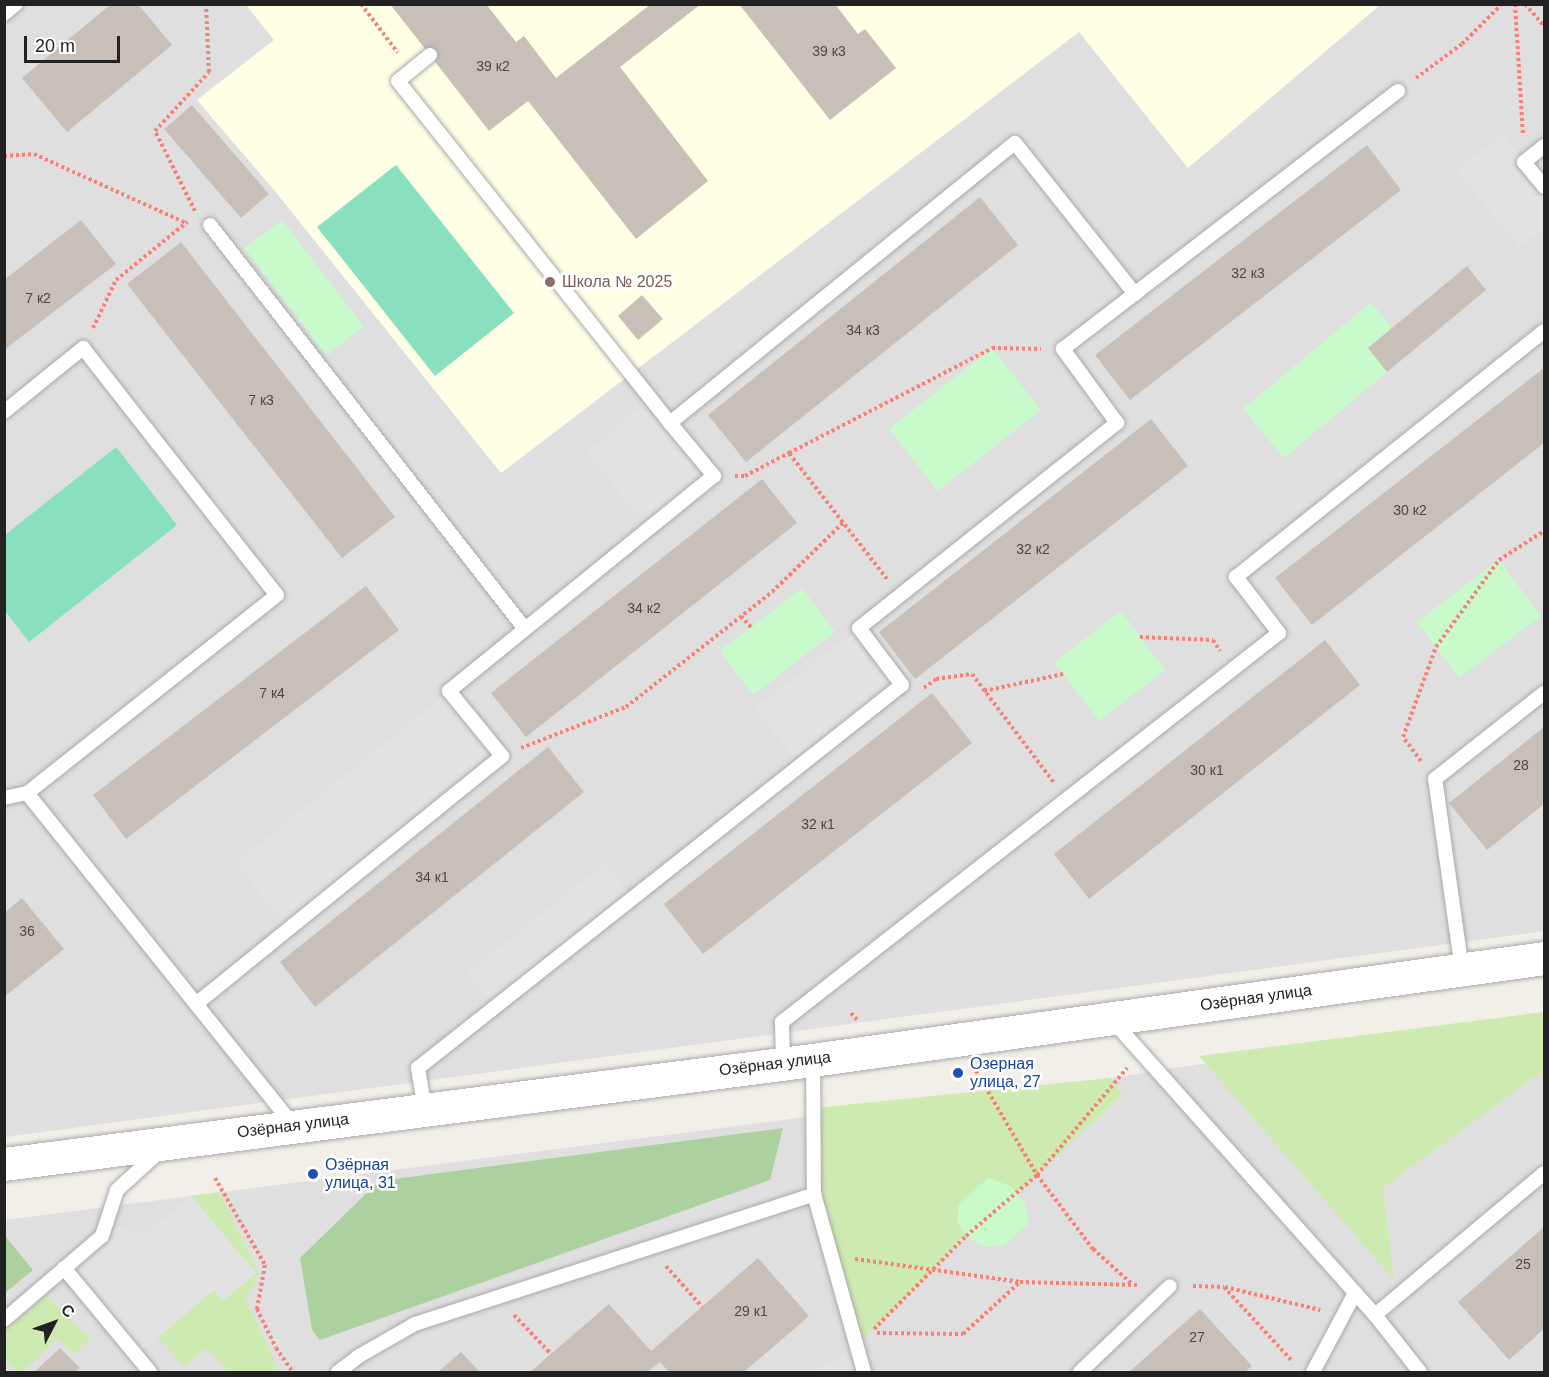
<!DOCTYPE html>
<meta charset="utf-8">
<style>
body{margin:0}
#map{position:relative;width:1549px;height:1377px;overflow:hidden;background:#f2efe9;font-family:Arial,sans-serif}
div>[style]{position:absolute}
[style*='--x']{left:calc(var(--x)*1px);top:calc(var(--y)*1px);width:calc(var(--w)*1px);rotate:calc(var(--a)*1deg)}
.residential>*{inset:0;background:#e0dfdf}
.education>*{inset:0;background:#ffffe5}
.grass>*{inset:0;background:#cdebb0}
.forest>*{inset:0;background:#add19e}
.park>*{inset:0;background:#c8facc}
.pitch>*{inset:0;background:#88e0be}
.parking>*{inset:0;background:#e2e2e2}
.building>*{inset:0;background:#c7bfb8}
.path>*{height:4px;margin-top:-2px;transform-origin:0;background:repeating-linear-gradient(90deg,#fa8072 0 3px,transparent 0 6px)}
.roads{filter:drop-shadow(0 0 2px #a9a9a9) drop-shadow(0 0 2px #a9a9a9)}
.service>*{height:14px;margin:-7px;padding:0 7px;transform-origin:7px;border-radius:7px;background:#fff}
.tertiary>*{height:33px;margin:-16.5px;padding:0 16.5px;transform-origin:16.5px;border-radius:16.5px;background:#fff}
.dots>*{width:16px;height:16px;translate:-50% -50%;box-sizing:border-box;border:3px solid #fff;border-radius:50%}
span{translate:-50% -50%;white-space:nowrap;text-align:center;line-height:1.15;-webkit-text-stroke:5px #fff;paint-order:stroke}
.number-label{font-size:14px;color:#4b4948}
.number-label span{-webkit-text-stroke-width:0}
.education-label{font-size:16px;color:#785e54}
.left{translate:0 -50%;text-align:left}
.street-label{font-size:16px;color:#222}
.transit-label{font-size:16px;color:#164399}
.frame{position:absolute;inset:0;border:6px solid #222;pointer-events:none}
.north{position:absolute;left:24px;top:1293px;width:60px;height:60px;-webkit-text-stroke:4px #fff;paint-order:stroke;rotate:49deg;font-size:16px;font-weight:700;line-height:24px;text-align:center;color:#222}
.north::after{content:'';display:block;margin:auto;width:21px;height:27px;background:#222;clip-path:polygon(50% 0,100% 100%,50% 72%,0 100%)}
.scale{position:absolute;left:24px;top:36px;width:96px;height:27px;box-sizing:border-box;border:3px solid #222;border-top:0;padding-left:8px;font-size:18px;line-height:21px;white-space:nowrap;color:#222;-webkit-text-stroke:4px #fff;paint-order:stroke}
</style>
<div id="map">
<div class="residential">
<div style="clip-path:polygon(4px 5px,1544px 5px,1544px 931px,5px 1137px)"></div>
<div style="clip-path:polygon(1544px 1012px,1544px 1372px,5px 1372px,4px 1220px,1110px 1078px)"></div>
</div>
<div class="education">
<div style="clip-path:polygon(246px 5px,1380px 5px,1188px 168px,1079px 32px,501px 473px,274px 190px,197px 100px,274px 40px)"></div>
</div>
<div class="grass">
<div style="clip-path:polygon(1544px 1012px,1544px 1070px,1383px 1188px,1394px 1280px,1199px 1056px)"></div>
<div style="clip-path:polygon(1110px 1078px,1123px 1094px,1017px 1194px,1010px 1186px,957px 1221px,966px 1236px,856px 1347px,814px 1194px,814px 1108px)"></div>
<div style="clip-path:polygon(219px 1192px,259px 1273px,246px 1300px,280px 1372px,225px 1372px,227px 1369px,206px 1348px,184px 1367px,158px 1337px,214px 1290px,223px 1301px,256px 1273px,191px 1196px)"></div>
<div style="clip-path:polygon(46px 1295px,90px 1339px,74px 1354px,58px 1339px,22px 1372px,17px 1372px,5px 1359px,5px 1331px)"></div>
</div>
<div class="forest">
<div style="clip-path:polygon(783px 1128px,770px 1180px,320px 1340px,312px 1330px,300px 1258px,379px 1181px)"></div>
<div style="clip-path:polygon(5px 1236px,33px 1270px,5px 1293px,4px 1293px)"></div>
</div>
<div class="park">
<div style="clip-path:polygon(282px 220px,364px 327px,326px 355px,244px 248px)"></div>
<div style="clip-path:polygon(1371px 302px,1392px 328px,1368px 348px,1387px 372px,1284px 458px,1243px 409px)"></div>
<div style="clip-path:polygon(992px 348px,1041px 410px,938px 491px,889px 429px)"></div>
<div style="clip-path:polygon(1499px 560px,1541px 616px,1459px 678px,1417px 622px)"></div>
<div style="clip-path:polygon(802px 588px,835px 632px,753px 695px,720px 651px)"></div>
<div style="clip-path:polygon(1121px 611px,1165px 670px,1099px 721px,1054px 662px)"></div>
<div style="clip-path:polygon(988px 1178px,1010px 1186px,1025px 1203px,1029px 1223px,1004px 1246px,983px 1247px,966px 1236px,957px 1221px,959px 1204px)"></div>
</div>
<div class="pitch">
<div style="clip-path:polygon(396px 165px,514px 313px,435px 376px,317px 227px)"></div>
<div style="clip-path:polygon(116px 447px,177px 525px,29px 642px,5px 611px,5px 535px)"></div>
</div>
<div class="parking">
<div style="clip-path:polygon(1502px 134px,1544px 187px,1544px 227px,1519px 247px,1457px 170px)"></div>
<div style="clip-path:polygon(651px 399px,714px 476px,649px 529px,587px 452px)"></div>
<div style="clip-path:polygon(859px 628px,902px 685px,800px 765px,755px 708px)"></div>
<div style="clip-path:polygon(449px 691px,502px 756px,288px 928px,236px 863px)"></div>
<div style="clip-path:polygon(605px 863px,632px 898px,495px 1008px,467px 973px)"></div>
<div style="clip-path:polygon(191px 1196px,256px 1273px,223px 1301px,214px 1290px,137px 1355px,64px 1268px,106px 1221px,144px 1235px)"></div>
<div style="clip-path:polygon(857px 1345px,864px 1372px,814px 1372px)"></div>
</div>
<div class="building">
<div style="clip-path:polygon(111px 4px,138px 4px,172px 45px,67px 132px,22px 78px)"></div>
<div style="clip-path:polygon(390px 4px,486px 4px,516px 42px,524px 36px,556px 78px,651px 4px,701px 4px,620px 67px,708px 181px,636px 239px,528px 101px,489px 131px)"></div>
<div style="clip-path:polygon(739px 4px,835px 4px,858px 34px,865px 29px,896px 68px,830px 120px)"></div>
<div style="clip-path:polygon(192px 105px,269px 194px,241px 218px,164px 129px)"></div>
<div style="clip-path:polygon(1367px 145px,1401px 190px,1130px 400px,1095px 355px)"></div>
<div style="clip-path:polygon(980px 197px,1018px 245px,746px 462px,708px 415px)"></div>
<div style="clip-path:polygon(81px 220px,116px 264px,4px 350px,4px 280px)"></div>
<div style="clip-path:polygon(181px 242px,395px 517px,342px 558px,127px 284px)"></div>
<div style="clip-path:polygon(1467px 266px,1486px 290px,1387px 372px,1368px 348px)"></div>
<div style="clip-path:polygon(642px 295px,663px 319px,638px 340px,618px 316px)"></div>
<div style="clip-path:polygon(1544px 368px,1544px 443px,1312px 625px,1275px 578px)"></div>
<div style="clip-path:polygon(1151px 419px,1188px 466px,915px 679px,879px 632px)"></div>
<div style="clip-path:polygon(762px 479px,797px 523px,526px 737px,491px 693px)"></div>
<div style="clip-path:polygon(366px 586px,399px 630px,126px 839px,93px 795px)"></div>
<div style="clip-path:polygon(1325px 640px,1360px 685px,1089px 899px,1054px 854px)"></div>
<div style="clip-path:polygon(932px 693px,972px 743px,703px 954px,664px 904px)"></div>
<div style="clip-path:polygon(1544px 727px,1544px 804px,1487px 850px,1449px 803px)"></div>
<div style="clip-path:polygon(548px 747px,584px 792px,315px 1007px,280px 962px)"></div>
<div style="clip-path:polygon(22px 898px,64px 949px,4px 997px,4px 913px)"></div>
<div style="clip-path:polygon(1544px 1227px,1544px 1329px,1509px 1360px,1458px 1302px)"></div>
<div style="clip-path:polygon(758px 1258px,809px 1316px,744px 1372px,669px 1372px,660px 1362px,647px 1372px,530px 1372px,609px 1304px,651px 1351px)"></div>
<div style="clip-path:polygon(1200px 1309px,1252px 1366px,1245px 1372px,1129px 1372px)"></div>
<div style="clip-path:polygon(60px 1348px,80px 1368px,75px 1372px,34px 1372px)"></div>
<div style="clip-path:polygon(461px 1352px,480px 1372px,438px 1372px)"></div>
</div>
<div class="path">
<div style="--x:361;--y:4;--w:61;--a:52.9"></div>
<div style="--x:1515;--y:4;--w:130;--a:86.5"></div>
<div style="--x:1525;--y:4;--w:29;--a:49"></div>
<div style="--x:1416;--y:78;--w:57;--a:-36.5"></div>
<div style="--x:1462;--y:44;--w:57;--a:-45"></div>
<div style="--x:4;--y:156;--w:30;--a:-4"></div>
<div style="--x:34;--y:154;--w:167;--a:24.4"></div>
<div style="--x:195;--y:211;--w:89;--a:-116.6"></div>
<div style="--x:155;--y:131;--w:80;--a:-47.5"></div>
<div style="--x:209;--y:72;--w:68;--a:-92.5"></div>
<div style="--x:93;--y:328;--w:53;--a:-64.4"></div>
<div style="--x:116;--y:280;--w:92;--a:-39.2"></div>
<div style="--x:735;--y:476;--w:10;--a:0"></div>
<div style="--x:745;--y:476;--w:50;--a:-27.6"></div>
<div style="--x:887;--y:579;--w:160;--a:-127.9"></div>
<div style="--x:789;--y:453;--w:229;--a:-27.3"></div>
<div style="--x:992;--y:348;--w:49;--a:1.2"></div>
<div style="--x:741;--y:616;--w:15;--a:48"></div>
<div style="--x:1140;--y:637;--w:73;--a:2.4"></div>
<div style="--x:1213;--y:640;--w:13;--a:58"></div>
<div style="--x:924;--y:688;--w:15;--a:-37"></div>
<div style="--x:936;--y:679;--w:36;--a:-8"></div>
<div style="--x:972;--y:674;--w:136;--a:53"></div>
<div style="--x:984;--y:691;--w:81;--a:-12.1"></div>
<div style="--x:521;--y:748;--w:113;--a:-21.3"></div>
<div style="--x:626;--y:707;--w:186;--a:-38.2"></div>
<div style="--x:772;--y:592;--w:100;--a:-44.2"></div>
<div style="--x:1421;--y:761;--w:30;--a:-127"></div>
<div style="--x:1403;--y:737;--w:96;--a:-69.9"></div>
<div style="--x:1436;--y:647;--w:107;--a:-54.1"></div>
<div style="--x:1499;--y:560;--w:54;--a:-32.8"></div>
<div style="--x:851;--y:1013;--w:9;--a:49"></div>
<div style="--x:976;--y:1071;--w:121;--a:59.6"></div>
<div style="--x:1037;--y:1175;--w:93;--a:52.9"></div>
<div style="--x:1093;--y:1249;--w:52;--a:41.9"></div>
<div style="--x:215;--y:1178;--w:100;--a:60.1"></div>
<div style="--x:265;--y:1265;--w:45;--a:100.3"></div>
<div style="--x:257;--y:1309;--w:43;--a:64"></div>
<div style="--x:276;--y:1348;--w:29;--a:55"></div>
<div style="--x:855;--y:1259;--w:167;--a:7.9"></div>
<div style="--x:666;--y:1266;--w:55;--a:48.7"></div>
<div style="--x:1193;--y:1286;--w:31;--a:2"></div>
<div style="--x:1224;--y:1287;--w:102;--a:47.4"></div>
<div style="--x:1225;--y:1287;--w:98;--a:13.6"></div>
<div style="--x:514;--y:1315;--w:54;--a:46.5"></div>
<div style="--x:874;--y:1329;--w:131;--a:-45.3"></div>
<div style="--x:966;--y:1236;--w:94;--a:-40.7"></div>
<div style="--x:1037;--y:1175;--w:140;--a:-49.9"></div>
<div style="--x:877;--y:1333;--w:86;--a:0.7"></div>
<div style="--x:963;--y:1334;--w:77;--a:-42.4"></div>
<div style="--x:1020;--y:1282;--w:117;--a:1.5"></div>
</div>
<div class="roads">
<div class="service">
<div style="--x:4;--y:14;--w:16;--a:-40"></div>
<div style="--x:430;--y:55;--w:41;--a:140.9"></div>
<div style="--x:398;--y:81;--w:437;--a:51.5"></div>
<div style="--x:1544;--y:146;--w:26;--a:141"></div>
<div style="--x:1524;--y:162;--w:32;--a:51"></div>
<div style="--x:210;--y:225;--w:512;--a:52.06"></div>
<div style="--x:4;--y:412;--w:102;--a:-39"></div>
<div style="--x:83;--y:348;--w:314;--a:51.9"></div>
<div style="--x:277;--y:595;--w:319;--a:141.6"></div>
<div style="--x:27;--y:793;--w:24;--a:168"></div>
<div style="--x:27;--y:793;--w:425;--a:51.3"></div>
<div style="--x:1462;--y:970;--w:193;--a:-98"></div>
<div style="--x:1435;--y:779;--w:139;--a:-38.3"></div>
<div style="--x:196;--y:1004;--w:394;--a:-39"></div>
<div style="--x:502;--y:756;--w:84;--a:-129.2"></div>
<div style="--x:449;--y:691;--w:341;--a:-39.1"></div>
<div style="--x:714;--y:476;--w:69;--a:-129.7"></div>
<div style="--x:670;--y:423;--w:444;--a:-39.1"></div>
<div style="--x:1015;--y:143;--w:193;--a:51.5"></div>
<div style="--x:1113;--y:1021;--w:394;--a:48.3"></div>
<div style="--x:1375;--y:1315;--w:221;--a:-40"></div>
<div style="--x:813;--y:1060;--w:134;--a:89.6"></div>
<div style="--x:814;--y:1194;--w:185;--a:74.3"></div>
<div style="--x:783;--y:1063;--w:41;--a:-91.4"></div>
<div style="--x:782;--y:1022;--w:631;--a:-38.05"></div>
<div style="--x:1279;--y:633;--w:71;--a:-127.5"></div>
<div style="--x:1236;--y:577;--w:394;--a:-38.6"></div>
<div style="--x:425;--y:1110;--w:43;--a:-99.5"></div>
<div style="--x:418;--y:1068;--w:617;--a:-38.36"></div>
<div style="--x:902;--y:685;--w:71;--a:-127"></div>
<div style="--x:859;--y:628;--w:330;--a:-38.5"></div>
<div style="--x:1117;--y:423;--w:92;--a:-126.1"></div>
<div style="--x:1063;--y:349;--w:423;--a:-37.6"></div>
<div style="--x:64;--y:1268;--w:135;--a:50.4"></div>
<div style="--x:1375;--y:1315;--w:73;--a:51.7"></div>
<div style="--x:4;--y:1320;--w:129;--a:-40.6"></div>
<div style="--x:102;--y:1236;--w:48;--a:-71.9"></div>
<div style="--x:117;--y:1190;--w:58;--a:-42.2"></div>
<div style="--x:338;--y:1372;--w:26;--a:-37"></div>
<div style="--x:359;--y:1356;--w:64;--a:-29.7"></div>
<div style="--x:415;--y:1324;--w:420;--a:-18"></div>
<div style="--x:1080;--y:1372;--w:124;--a:-43.7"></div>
<div style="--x:1313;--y:1372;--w:89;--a:-62"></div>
</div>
<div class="tertiary">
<div style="--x:4;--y:1164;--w:815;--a:-7.33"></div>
<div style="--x:812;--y:1060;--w:739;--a:-7.93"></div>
</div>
</div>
<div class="dots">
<div style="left:550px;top:282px;background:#8d6e63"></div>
<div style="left:958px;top:1073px;background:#1a4fb4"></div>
<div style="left:313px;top:1174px;background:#1a4fb4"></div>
</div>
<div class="number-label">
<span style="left:829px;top:51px">39 к3</span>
<span style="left:493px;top:66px">39 к2</span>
<span style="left:1248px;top:273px">32 к3</span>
<span style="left:38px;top:298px">7 к2</span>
<span style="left:863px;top:330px">34 к3</span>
<span style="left:261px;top:400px">7 к3</span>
<span style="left:1410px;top:510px">30 к2</span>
<span style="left:1033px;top:549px">32 к2</span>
<span style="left:644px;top:608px">34 к2</span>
<span style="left:272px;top:693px">7 к4</span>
<span style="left:1521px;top:765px">28</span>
<span style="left:1207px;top:770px">30 к1</span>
<span style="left:818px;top:824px">32 к1</span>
<span style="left:432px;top:877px">34 к1</span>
<span style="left:27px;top:931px">36</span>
<span style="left:1523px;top:1264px">25</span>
<span style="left:751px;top:1311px">29 к1</span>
<span style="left:1197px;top:1337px">27</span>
</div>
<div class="education-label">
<span class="left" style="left:562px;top:282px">Школа № 2025</span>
</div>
<div class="street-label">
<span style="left:1256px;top:998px;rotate:-8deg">Озёрная улица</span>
<span style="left:775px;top:1064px;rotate:-7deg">Озёрная улица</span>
<span style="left:293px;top:1126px;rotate:-7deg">Озёрная улица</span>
</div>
<div class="transit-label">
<span class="left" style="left:970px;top:1073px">Озерная<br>улица, 27</span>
<span class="left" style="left:325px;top:1174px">Озёрная<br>улица, 31</span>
</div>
<div class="frame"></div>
<div class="north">С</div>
<div class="scale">20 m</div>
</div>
